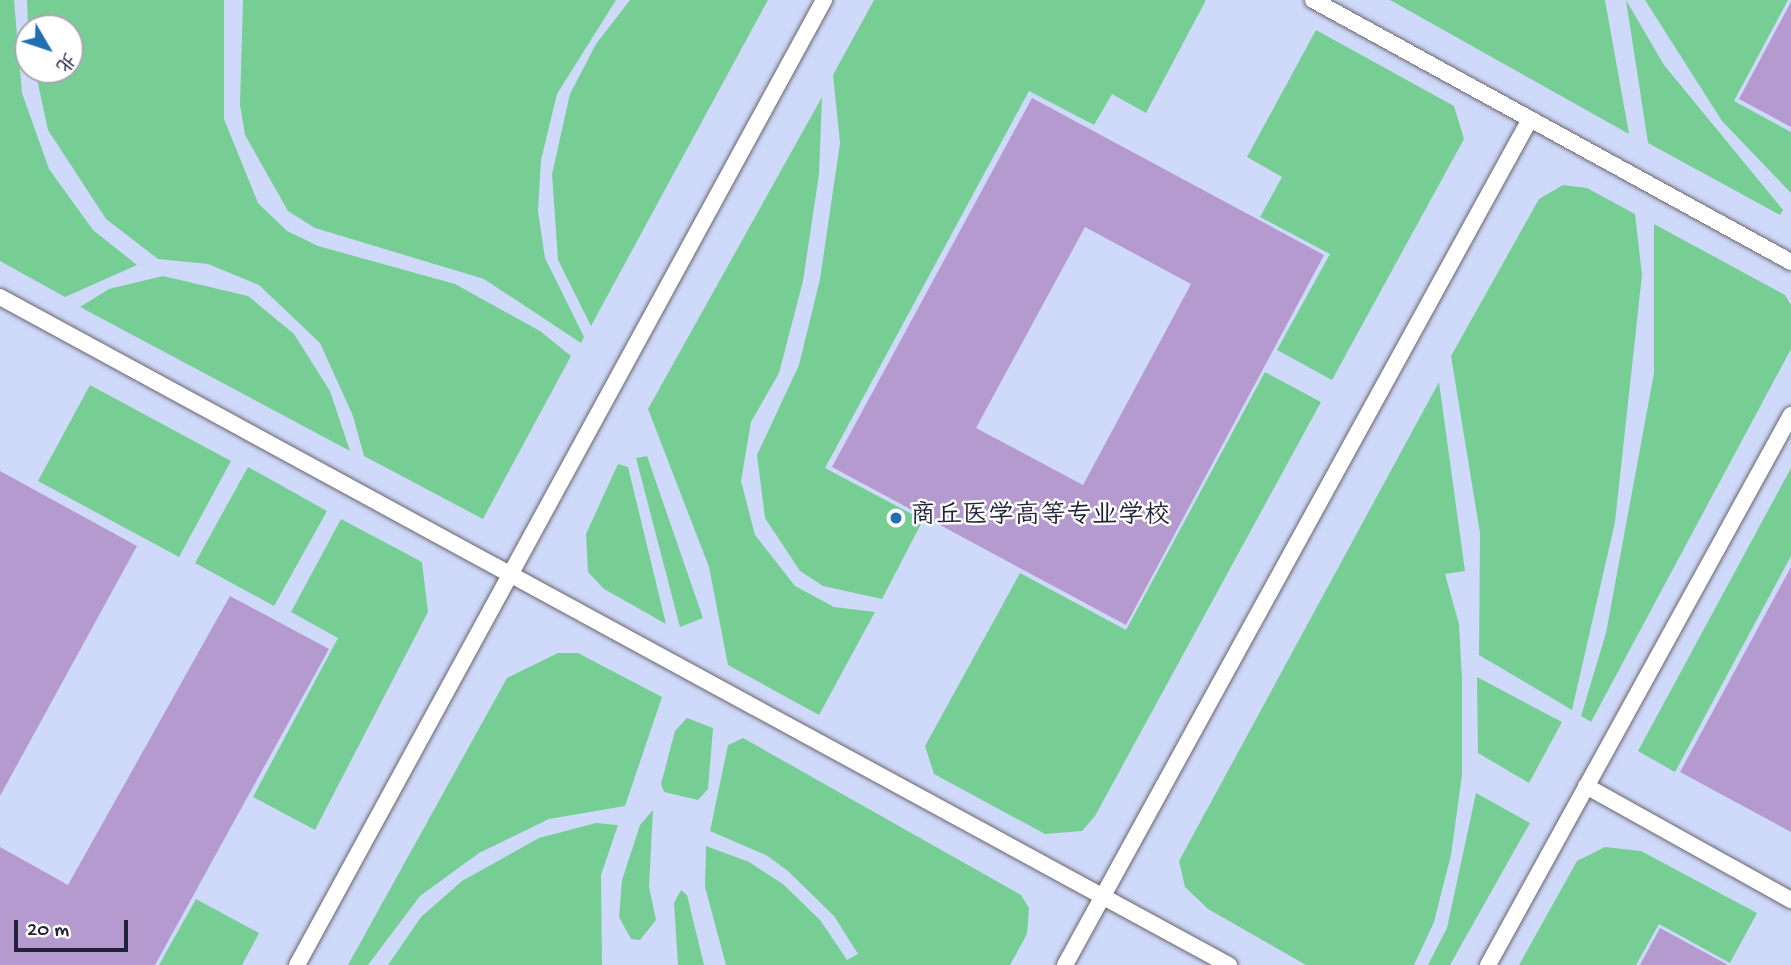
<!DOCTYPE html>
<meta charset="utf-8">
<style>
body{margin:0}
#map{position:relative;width:1791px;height:965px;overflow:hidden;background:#f5e2c9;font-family:"Gochi Hand","LXGW WenKai TC",sans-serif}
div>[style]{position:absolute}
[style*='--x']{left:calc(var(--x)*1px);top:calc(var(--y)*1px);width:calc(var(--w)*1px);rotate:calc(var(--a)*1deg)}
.built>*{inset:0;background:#cfdafa}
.green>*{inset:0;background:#76ce94}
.building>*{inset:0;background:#b59acf}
.roads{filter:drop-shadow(0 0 2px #6c656d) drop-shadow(0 0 2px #6c656d)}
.lane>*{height:16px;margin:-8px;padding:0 8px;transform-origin:8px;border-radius:8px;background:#fff}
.dots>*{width:19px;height:19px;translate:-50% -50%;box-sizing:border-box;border:4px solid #fff;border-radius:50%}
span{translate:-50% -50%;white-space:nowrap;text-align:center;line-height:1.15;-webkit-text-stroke:5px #fff;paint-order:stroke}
.poi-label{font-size:26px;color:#22223b}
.left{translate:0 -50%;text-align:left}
.north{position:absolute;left:14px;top:14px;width:70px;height:70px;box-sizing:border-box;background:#fff;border:2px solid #a7a7b1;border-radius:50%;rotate:129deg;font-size:19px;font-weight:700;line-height:28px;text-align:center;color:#22223b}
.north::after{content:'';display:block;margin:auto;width:24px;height:32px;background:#1f6fb2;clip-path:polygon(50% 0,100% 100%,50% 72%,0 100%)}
.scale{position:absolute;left:14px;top:920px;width:114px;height:32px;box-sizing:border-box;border:4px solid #22223b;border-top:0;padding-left:9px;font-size:21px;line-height:24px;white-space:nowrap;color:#22223b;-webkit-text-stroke:5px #fff;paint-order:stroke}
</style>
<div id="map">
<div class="built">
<div style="clip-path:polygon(evenodd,0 0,1791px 0,1791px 965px,0 965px,0 0,28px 28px,70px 28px,70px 70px,28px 70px,28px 28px)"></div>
</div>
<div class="green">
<div style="clip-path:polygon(0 0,14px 0,22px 93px,49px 169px,93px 230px,137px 265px,65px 297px,0 261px)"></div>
<div style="clip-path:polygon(27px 0,224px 0,224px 119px,258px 203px,287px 231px,318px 246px,455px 284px,540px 331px,571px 356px,483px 519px,364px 456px,353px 416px,320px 343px,259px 285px,208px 264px,158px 259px,106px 219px,48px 130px,35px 70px,70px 70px,70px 28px,28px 28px)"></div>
<div style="clip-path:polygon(243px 0,616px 0,557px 94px,541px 160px,538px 211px,545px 258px,584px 337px,581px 343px,484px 279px,315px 228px,288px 211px,245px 135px,240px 105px)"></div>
<div style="clip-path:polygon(630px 0,768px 0,591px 326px,558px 260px,552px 174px,570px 94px,596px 44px)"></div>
<div style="clip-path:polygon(874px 0,1206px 0,1146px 113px,1112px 94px,1094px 125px,1029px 91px,825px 468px,923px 520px,882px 599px,823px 586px,800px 571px,765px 518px,757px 455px,799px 365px,820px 279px,840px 143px,833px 75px)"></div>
<div style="clip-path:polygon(1391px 0,1605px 0,1629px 134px,1390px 0)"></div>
<div style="clip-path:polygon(1626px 0,1664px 65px,1783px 210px,1780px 215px,1648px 143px)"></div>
<div style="clip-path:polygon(1645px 0,1788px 0,1734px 101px,1791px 132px,1791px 193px,1722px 121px)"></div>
<div style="clip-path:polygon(1316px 30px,1454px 106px,1464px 139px,1332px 380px,1277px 350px,1330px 254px,1260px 217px,1282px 177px,1247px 157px)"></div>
<div style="clip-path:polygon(822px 97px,819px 174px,803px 281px,779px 373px,751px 422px,741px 481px,755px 535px,795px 586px,834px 607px,875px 612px,819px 715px,728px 665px,709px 567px,648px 409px)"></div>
<div style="clip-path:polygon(1563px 185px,1587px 188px,1635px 214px,1642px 275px,1615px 522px,1572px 710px,1479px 655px,1480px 533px,1451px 356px,1539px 199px)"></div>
<div style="clip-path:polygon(1654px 224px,1785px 295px,1791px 305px,1791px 349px,1591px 722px,1581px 716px,1606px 633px,1654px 373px)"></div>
<div style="clip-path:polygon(163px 276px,248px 296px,294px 334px,330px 391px,350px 451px,80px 307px,109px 289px)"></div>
<div style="clip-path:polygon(1265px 372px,1321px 402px,1095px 816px,1082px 831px,1045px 834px,934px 774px,925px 746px,1020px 573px,1126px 630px)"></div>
<div style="clip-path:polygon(1439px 382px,1465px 571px,1445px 574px,1459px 624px,1462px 679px,1462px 775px,1451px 855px,1434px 922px,1414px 965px,1306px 965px,1208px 909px,1185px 887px,1179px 861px)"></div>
<div style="clip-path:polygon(90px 385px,231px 461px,179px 557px,38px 481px)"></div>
<div style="clip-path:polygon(647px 456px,703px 618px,680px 627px,636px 458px)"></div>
<div style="clip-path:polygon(618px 464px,628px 467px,666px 624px,604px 589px,588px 572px,586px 534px)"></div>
<div style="clip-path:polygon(248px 467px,327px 511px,274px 606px,195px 563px)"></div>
<div style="clip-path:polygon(1791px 468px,1791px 556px,1675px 772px,1638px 751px)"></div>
<div style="clip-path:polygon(341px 519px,422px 562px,428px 612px,315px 830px,253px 797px,338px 638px,291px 612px)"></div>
<div style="clip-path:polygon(558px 653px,578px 653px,662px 697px,625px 806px,549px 819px,479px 853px,420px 896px,368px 965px,348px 965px,507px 678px)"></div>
<div style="clip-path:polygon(1477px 677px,1562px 722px,1529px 783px,1478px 753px)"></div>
<div style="clip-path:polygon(687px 718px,713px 728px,708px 789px,698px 800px,664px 792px,661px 784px,675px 731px)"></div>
<div style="clip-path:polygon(743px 738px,1021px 895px,1029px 908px,1027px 934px,1010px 965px,726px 965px,705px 887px,706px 846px,749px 862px,783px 884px,820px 920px,847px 960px,858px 954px,834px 916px,788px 871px,766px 855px,710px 831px,728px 745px)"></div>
<div style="clip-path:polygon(1476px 793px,1530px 823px,1450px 965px,1428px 965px,1447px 928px)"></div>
<div style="clip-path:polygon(653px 810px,649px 887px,656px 920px,640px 940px,631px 939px,619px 917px,622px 880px,640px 825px)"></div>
<div style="clip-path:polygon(596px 823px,618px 825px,601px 875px,602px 965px,388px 965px,421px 917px,462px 881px,539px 838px)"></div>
<div style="clip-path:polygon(1605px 847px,1641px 851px,1757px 913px,1730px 963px,1659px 924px,1636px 965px,1519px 965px,1577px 861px)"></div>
<div style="clip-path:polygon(681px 890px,687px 895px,704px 965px,678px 965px,674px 903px)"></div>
<div style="clip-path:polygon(196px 899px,259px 933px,242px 965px,159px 965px)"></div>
</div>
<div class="building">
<div style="clip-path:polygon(1791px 2px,1791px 127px,1739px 99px)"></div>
<div style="clip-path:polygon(evenodd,1032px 98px,1324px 255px,1126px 625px,832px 467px,1032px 98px,1085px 227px,1191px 284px,1083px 485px,976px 428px,1085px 227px)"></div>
<div style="clip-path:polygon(0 471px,137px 546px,0 796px)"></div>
<div style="clip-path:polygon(1791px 567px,1791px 832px,1680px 772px)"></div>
<div style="clip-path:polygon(230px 596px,329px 649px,155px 965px,0 965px,0 847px,68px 885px)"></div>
<div style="clip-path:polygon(1660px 928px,1728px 965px,1640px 965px)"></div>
</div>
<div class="roads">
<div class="lane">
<div style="--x:1313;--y:0;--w:545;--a:28.73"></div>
<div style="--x:0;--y:297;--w:1399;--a:28.53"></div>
<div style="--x:1586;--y:786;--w:235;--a:29.1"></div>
<div style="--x:297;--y:965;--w:1100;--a:-61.36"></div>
<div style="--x:1065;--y:965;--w:965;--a:-61.2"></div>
<div style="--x:1488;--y:965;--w:628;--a:-61.15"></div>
</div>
</div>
<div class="dots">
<div style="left:896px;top:518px;background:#1f6fb2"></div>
</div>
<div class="poi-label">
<span class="left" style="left:910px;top:518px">商丘医学高等专业学校</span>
</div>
<div class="north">北</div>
<div class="scale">20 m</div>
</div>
